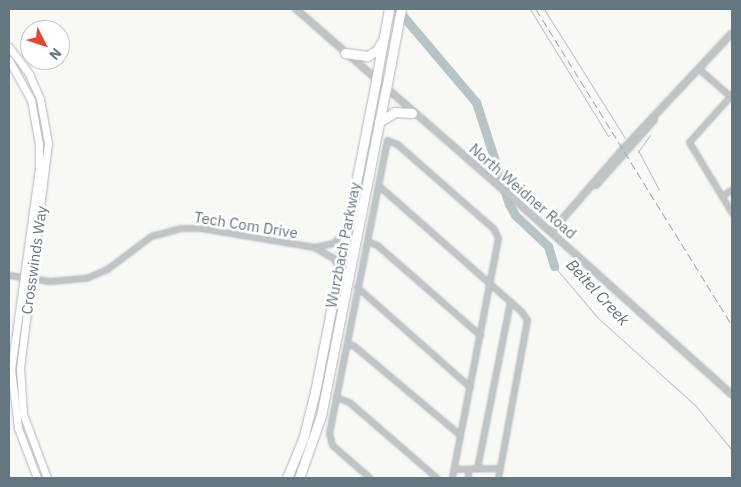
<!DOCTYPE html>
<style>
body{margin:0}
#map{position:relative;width:741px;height:487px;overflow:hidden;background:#f8f8f5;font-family:"IBM Plex Sans",sans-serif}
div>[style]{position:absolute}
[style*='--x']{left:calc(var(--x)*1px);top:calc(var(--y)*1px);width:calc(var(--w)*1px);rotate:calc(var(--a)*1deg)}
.stream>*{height:1px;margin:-0.5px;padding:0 0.5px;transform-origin:0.5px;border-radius:0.5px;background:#b7c4c7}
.river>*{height:9px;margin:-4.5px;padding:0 4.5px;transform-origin:4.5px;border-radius:4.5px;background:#b7c4c7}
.roads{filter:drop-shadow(0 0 1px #b2b8bc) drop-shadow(0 0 1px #b2b8bc)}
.minor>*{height:5px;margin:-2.5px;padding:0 2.5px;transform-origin:2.5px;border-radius:2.5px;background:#bfc4c7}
.tertiary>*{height:6px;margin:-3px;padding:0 3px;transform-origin:3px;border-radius:3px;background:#bfc4c7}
.secondary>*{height:7px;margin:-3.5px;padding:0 3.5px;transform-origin:3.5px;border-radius:3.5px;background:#fff}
.trunk>*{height:9px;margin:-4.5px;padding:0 4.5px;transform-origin:4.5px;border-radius:4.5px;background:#fff}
.motorway>*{height:9px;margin:-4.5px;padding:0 4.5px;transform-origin:4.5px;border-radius:4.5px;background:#fff}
.rail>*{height:1px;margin-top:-0.5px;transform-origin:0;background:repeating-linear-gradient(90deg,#9fa7ac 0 8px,transparent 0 12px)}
span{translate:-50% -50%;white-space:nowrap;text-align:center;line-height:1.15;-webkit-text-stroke:5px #fff;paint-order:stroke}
.street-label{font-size:15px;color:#64767f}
.water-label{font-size:16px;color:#5f7579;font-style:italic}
.frame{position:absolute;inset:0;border:10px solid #64767f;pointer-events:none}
.north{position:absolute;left:20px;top:20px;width:50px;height:50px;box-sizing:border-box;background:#fff;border:1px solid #c1c8cc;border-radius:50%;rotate:131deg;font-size:14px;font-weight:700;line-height:20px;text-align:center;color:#64767f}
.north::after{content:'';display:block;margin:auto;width:18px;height:22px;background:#dc4831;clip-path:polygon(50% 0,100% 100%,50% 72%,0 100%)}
</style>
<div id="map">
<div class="stream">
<div style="--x:530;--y:9;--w:149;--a:58.4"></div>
<div style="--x:608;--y:136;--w:2;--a:-27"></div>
<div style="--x:544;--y:9;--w:152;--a:57.9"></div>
<div style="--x:638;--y:150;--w:45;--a:62.3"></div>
<div style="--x:638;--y:152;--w:21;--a:-55"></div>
<div style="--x:554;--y:266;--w:68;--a:49.8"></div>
<div style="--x:598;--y:318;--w:130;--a:41.9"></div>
<div style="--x:695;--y:405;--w:58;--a:50.6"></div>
</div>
<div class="river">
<div style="--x:397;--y:9;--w:122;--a:49.7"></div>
<div style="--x:476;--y:102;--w:107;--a:72.1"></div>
<div style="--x:509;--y:204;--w:13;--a:61"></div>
<div style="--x:515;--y:215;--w:45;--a:43.2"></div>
<div style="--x:548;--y:246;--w:21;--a:73"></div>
</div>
<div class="roads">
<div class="minor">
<div style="--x:699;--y:69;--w:41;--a:41.1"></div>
<div style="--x:732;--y:94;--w:64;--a:131.9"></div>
<div style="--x:689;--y:142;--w:83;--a:58.8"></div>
<div style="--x:378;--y:185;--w:191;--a:41.4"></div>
<div style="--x:521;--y:311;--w:11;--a:56"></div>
<div style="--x:527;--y:320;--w:161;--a:100.4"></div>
<div style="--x:722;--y:196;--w:12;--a:-35"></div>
<div style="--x:367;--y:241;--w:11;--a:22"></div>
<div style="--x:377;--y:245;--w:137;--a:41.1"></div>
<div style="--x:314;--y:247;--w:22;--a:30"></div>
<div style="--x:333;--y:258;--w:11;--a:56"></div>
<div style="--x:9;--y:275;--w:41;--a:8.3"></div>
<div style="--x:50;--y:281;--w:36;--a:-5"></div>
<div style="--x:86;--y:278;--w:23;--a:-23"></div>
<div style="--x:107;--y:269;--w:55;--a:-36.9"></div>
<div style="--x:151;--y:236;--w:30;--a:-15"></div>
<div style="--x:180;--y:228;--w:21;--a:0"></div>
<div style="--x:201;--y:228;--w:115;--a:9.5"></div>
<div style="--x:314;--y:247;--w:19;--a:-12"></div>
<div style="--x:333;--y:243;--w:15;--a:-42"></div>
<div style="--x:357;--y:287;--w:151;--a:41.5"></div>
<div style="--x:347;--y:343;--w:8;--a:23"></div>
<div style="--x:354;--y:346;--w:138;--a:40"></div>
<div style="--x:336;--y:397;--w:14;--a:21"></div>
<div style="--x:349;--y:402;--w:116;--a:40.8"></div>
<div style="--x:477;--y:468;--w:170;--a:-78.8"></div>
<div style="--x:454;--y:469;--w:46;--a:-1.2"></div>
<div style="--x:468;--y:469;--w:9;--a:90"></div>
<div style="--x:370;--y:478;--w:50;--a:-139"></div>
<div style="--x:332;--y:445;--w:12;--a:-104"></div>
<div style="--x:329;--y:433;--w:299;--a:-78.8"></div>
<div style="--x:387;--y:140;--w:11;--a:22"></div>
<div style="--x:397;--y:144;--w:128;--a:41.2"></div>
<div style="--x:493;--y:228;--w:11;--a:63"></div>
<div style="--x:498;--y:238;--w:244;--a:100.9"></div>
</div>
<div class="tertiary">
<div style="--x:296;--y:9;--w:291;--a:41.1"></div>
<div style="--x:515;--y:200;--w:292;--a:41.9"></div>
<div style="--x:596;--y:185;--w:87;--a:-48.3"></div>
<div style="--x:551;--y:232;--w:113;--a:-49"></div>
<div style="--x:625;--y:147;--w:156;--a:-46.8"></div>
</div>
<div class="secondary">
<div style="--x:9;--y:47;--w:34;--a:53"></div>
<div style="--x:29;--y:74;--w:27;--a:66"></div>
<div style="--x:40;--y:99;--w:45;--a:79.7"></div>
<div style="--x:48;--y:143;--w:227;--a:97.1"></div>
<div style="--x:20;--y:368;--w:46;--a:86.3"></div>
<div style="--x:23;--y:414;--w:68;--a:69.4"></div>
<div style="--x:9;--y:60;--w:46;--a:61.2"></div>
<div style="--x:31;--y:100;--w:45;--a:79.7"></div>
<div style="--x:39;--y:144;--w:24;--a:90"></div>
<div style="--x:39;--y:168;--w:203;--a:97.9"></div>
<div style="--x:11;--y:369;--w:59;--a:83.2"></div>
<div style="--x:18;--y:428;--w:53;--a:69.2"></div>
</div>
<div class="trunk">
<div style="--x:379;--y:122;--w:19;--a:-32"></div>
<div style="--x:395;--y:112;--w:17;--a:3"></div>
<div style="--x:287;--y:478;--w:42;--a:-67.7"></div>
<div style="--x:303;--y:439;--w:49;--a:-75.7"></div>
<div style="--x:315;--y:392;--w:318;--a:-78.9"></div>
<div style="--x:299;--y:478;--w:66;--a:-70.5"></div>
<div style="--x:321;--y:416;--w:333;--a:-78.8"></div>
</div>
<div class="motorway">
<div style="--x:345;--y:53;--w:22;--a:8"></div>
<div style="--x:367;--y:56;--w:10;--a:-29"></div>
<div style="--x:376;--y:51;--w:11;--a:-56"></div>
<div style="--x:376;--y:80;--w:72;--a:-79.6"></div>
<div style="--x:386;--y:89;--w:81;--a:-79.4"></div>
</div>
</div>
<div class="rail">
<div style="--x:536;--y:9;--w:372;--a:58.2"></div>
</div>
<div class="street-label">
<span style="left:523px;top:191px;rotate:41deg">North Weidner Road</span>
<span style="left:246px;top:225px;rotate:9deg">Tech Com Drive</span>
<span style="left:343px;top:245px;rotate:-79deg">Wurzbach Parkway</span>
<span style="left:34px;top:260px;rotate:-82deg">Crosswinds Way</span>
</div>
<div class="water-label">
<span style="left:598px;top:292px;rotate:47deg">Beitel Creek</span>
</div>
<div class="frame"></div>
<div class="north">N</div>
</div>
